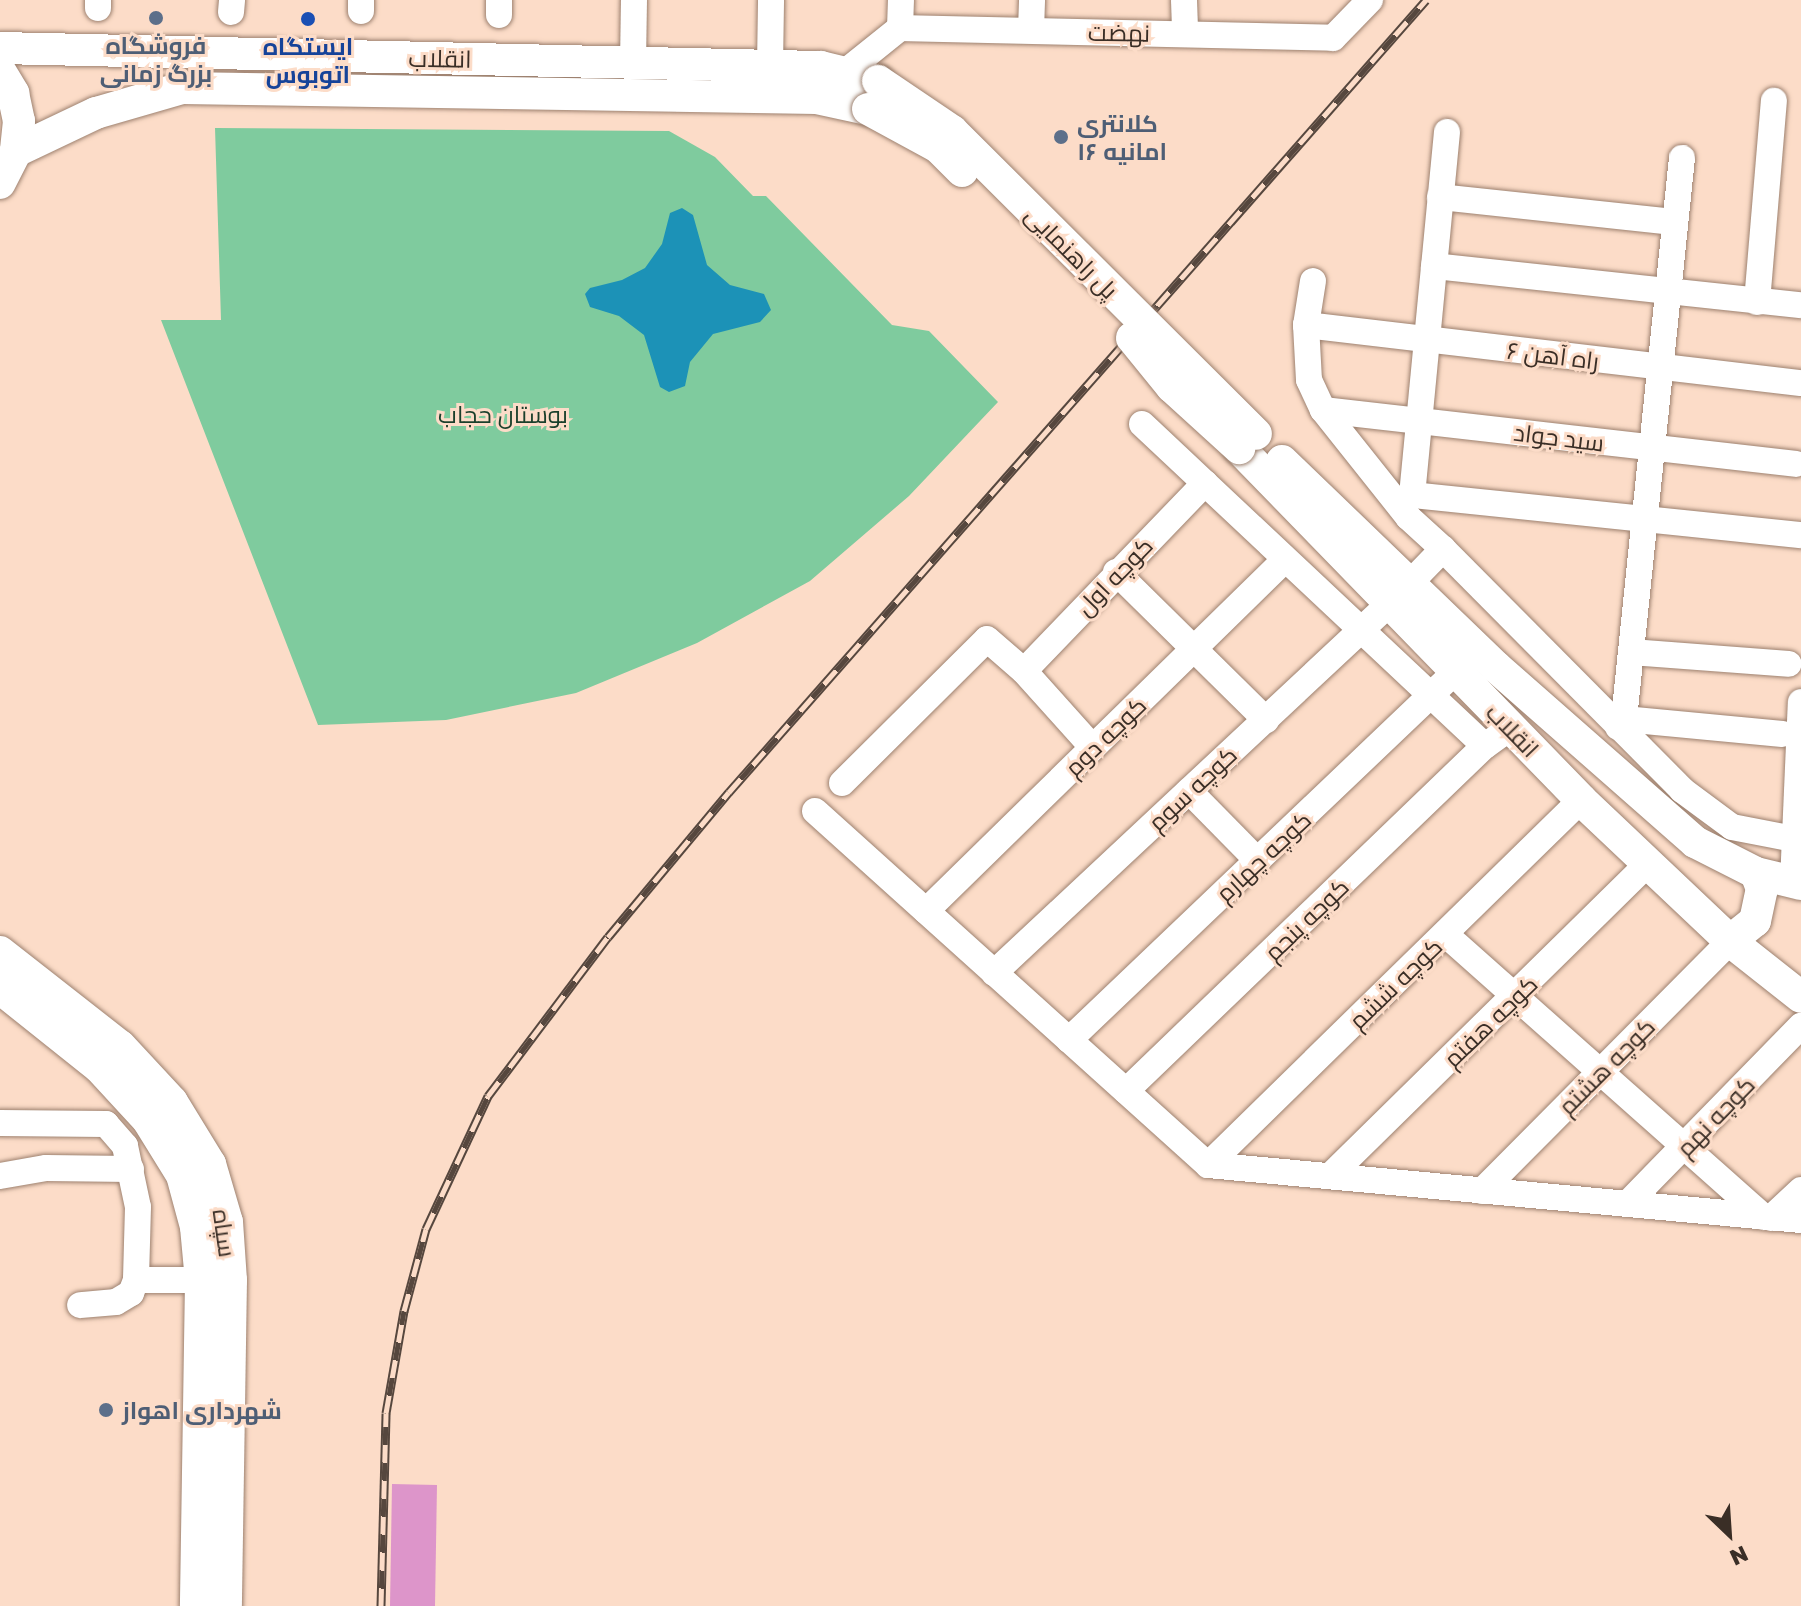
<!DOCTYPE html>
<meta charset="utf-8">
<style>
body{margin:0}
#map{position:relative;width:1801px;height:1606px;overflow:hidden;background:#fcdcc8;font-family:"Golos Text",Cairo,sans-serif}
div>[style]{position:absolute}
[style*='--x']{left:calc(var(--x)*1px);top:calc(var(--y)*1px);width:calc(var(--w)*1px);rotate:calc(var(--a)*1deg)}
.green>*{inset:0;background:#7fcb9e}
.water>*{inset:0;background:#1c92b7}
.building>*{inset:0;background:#dd95ca}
.roads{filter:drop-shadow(0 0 2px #9d816f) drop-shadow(0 0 2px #9d816f)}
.minor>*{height:26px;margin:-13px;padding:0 13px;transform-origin:13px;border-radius:13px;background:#fff}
.major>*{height:32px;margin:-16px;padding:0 16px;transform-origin:16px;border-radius:16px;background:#fff}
.rail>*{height:9px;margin-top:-4.5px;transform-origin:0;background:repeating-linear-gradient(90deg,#fcdcc8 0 18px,#56473e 0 36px);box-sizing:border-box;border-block:2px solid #56473e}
.bridges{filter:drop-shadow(0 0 2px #9d816f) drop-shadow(0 0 2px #9d816f)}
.major-bridge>*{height:32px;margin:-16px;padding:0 16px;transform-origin:16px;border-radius:16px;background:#fff}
.dots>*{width:22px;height:22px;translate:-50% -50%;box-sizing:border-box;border:4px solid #fcdcc8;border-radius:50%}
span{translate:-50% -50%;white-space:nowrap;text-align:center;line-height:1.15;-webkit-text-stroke:6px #fcdcc8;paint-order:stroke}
.street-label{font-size:24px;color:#3a2e26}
.service-label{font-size:24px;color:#4e5e75;font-weight:700}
.left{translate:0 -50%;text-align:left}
.transit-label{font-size:24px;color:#164399;font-weight:700}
.park-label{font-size:24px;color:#1a3f2b}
.north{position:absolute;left:1689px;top:1494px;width:80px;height:80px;-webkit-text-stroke:6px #fcdcc8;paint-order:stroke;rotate:155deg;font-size:22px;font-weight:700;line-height:32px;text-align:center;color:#3a2e26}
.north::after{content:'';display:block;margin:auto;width:28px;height:36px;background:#3a2e26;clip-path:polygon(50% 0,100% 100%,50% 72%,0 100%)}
</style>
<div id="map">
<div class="green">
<div style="clip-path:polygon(215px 128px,669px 131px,715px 157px,753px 196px,766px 196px,892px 325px,929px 331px,998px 402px,909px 496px,810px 581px,697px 643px,576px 693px,446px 720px,318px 725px,161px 320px,221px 320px)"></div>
</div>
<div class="water">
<div style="clip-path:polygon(682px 208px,693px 215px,707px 265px,730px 285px,764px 294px,771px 310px,760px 322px,713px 334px,690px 362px,685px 386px,669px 392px,660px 387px,644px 335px,619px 316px,590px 307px,585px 294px,590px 288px,622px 280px,645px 268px,662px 244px,670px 213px)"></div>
</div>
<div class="building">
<div style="clip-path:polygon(392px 1484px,437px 1485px,435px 1606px,390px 1606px)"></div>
</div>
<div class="roads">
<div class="minor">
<div style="--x:1184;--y:0;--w:33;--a:88"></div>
<div style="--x:98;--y:8;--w:8;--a:-90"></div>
<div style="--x:361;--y:11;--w:11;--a:-90"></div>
<div style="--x:231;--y:12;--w:12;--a:-85"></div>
<div style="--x:499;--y:15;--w:15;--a:-90"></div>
<div style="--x:900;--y:28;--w:433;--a:1.3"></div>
<div style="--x:1333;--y:38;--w:53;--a:-45.8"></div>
<div style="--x:900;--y:28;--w:28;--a:-88"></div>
<div style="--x:1031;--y:30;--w:30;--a:-88"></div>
<div style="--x:633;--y:63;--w:63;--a:-89.1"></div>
<div style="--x:770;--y:66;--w:66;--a:-89.1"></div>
<div style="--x:844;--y:73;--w:72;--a:-38.8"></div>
<div style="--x:1447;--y:132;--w:365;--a:95.5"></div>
<div style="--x:1412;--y:495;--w:391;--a:5.9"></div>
<div style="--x:1440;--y:197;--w:236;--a:6.1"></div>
<div style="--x:1434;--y:266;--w:369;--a:6.1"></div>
<div style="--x:1313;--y:281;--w:45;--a:99"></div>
<div style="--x:1306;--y:325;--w:55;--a:86.9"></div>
<div style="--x:1309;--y:380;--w:33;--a:65"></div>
<div style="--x:1323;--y:410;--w:137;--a:51.5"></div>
<div style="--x:1408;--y:517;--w:47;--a:42.4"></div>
<div style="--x:1757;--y:302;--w:202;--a:-85.2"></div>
<div style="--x:1306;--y:325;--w:498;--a:6.7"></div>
<div style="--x:1323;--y:410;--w:476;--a:6.5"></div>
<div style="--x:1142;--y:424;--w:470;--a:43.2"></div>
<div style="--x:1485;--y:746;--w:32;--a:-36"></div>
<div style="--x:1116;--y:572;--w:211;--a:44.6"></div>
<div style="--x:1409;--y:584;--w:49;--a:-45.8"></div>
<div style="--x:1443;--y:549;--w:339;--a:45.2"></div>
<div style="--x:1682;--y:790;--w:62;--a:36.5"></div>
<div style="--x:1732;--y:827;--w:63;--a:11"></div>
<div style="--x:1631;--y:652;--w:158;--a:4.3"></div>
<div style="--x:1024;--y:671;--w:261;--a:-46.1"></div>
<div style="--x:1624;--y:719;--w:159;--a:5.4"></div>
<div style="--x:1618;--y:727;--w:10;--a:-53"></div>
<div style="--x:1624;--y:719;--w:564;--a:-84.1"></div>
<div style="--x:842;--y:783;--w:204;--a:-44.8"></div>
<div style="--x:987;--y:639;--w:49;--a:40.9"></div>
<div style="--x:1024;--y:671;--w:103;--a:48.1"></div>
<div style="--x:1189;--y:791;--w:98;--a:45.4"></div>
<div style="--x:815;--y:811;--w:529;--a:42.01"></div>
<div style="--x:1208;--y:1165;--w:596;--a:5.3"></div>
<div style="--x:1793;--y:882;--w:180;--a:-87.5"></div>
<div style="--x:926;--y:911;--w:500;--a:-44.4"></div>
<div style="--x:1445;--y:934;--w:426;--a:41.6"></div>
<div style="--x:994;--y:973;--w:542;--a:-43.06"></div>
<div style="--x:1069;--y:1040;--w:535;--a:-43.64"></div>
<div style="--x:1126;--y:1091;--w:498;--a:-43.9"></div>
<div style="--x:0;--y:1123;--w:106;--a:0.5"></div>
<div style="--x:106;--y:1124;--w:29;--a:49"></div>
<div style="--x:125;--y:1146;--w:62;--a:78"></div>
<div style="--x:138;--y:1207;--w:73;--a:91.6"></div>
<div style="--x:136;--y:1280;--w:14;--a:111"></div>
<div style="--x:131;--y:1293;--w:17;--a:149"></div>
<div style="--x:116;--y:1302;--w:36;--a:175"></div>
<div style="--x:1208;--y:1165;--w:522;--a:-44.38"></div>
<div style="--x:0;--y:1176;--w:47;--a:-9.9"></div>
<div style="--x:46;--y:1168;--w:85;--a:0.7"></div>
<div style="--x:1330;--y:1176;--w:445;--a:-44.5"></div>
<div style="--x:1482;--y:1191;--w:352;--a:-45.2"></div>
<div style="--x:1627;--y:1204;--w:249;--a:-45.7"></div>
<div style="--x:1771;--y:1218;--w:41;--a:-43"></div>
<div style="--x:136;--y:1280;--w:83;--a:0"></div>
</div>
<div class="major">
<div style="--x:0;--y:48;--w:821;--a:1.33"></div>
<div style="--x:821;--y:67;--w:59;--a:13.8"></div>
<div style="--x:0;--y:71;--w:26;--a:59"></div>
<div style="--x:13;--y:93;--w:29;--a:78"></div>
<div style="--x:19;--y:121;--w:30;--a:96"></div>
<div style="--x:16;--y:151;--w:36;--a:117"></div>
<div style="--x:16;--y:151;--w:89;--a:-25.4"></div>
<div style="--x:96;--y:113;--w:90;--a:-16.2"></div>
<div style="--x:182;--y:88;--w:635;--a:0.9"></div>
<div style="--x:817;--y:98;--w:52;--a:12.2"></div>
<div style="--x:1239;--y:448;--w:491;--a:45.8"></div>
<div style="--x:1581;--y:800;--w:205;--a:43.4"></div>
<div style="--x:1730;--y:941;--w:90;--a:38.3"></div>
<div style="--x:1282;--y:461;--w:297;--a:43.9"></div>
<div style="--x:1496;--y:667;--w:265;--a:41.3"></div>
<div style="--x:1695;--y:842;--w:68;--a:26.9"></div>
<div style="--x:1756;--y:873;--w:46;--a:13.7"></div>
<div style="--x:1730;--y:941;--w:32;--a:-39"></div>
<div style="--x:1755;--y:921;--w:33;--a:-78"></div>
<div style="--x:1762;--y:889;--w:17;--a:-111"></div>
<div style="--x:0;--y:952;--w:152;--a:38.1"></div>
<div style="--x:120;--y:1046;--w:76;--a:47.1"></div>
<div style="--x:172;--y:1102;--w:73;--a:58.5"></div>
<div style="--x:210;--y:1164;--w:60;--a:73.7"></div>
<div style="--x:227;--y:1222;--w:58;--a:86.1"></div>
<div style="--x:231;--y:1280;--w:326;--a:90.9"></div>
<div style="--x:0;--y:988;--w:127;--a:38.6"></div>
<div style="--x:99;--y:1067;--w:72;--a:47.2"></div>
<div style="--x:148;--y:1120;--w:65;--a:58.3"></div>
<div style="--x:182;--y:1175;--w:54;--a:74.9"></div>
<div style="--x:196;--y:1227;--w:54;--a:84.7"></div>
<div style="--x:201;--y:1281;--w:325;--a:90.9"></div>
</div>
</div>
<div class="rail">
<div style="--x:381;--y:1606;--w:193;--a:-88.5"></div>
<div style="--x:386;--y:1413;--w:104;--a:-80"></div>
<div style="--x:404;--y:1311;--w:85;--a:-75"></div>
<div style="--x:426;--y:1229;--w:147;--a:-65"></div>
<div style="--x:488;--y:1096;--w:199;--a:-53"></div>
<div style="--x:608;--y:937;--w:189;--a:-50.2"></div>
<div style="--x:729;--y:792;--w:1055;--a:-48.65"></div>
</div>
<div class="bridges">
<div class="major-bridge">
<div style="--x:878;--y:81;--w:89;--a:34"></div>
<div style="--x:952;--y:131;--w:429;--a:44.9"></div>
<div style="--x:868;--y:109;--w:80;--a:28.5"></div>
<div style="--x:938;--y:147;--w:34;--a:45"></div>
<div style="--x:1132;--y:338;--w:63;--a:50.8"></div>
<div style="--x:1172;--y:387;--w:91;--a:42.3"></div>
</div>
</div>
<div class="dots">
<div style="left:156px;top:18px;background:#5c6f8a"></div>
<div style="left:308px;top:19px;background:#1a4fb4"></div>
<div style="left:1061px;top:137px;background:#5c6f8a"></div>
<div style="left:106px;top:1410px;background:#5c6f8a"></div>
</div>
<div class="street-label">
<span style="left:1119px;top:32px;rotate:1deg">نهضت</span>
<span style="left:440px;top:58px;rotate:1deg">انقلاب</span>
<span style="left:1072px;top:252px;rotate:45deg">پل راهنمایی</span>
<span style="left:1553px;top:355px;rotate:7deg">راه آهن ۶</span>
<span style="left:1559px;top:437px;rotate:7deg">سید جواد</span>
<span style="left:1114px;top:576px;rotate:-46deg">کوچه اول</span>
<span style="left:1513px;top:730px;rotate:46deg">انقلاب</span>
<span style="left:1105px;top:736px;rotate:-44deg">کوچه دوم</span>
<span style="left:1192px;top:788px;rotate:-43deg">کوچه سوم</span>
<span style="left:1263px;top:856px;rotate:-43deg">کوچه چهارم</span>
<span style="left:1306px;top:919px;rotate:-44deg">کوچه پنجم</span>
<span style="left:1395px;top:983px;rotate:-44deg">کوچه ششم</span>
<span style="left:1490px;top:1021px;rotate:-44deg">کوچه هفتم</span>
<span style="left:1606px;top:1066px;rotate:-45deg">کوچه هشتم</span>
<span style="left:1715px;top:1116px;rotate:-46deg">کوچه نهم</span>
<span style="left:225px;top:1233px;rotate:82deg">سپاه</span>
</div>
<div class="service-label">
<span style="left:156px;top:59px">فروشگاه<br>بزرگ زمانی</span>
<span class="left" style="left:1077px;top:137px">کلانتری<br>۱۶ امانیه</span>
<span class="left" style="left:122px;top:1410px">شهرداری اهواز</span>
</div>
<div class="transit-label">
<span style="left:308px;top:60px">ایستگاه<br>اتوبوس</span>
</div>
<div class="park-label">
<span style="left:503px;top:414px">بوستان حجاب</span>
</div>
<div class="north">N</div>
</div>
